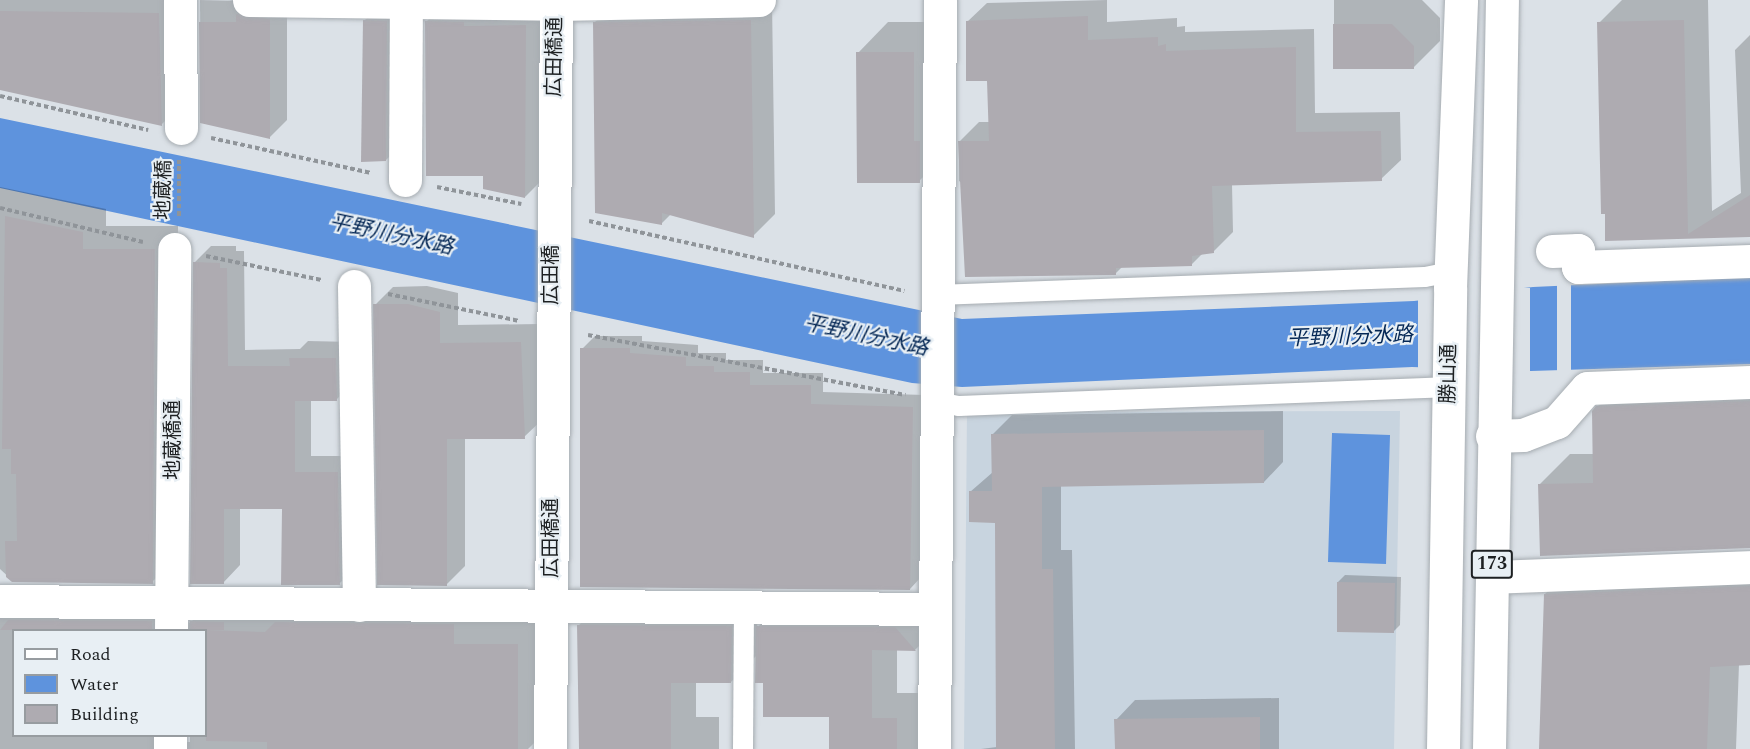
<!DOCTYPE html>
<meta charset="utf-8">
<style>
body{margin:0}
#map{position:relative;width:1750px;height:749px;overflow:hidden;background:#dbe1e7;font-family:Spectral,"Noto Sans JP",serif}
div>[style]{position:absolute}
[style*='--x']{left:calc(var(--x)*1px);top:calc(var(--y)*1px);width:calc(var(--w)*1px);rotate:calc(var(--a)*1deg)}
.built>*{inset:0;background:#c8d4df}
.water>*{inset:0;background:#5e93dd}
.pier>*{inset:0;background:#dbe1e7}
.shadow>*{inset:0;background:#0003}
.building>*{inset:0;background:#aeabb1}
.path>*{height:4px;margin-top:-2px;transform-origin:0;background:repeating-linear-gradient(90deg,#8f9499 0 4.5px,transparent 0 7.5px)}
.roads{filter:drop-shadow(0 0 2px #a6acb1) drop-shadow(0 0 2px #a6acb1)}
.lane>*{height:20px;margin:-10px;padding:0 10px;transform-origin:10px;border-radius:10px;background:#fff}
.street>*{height:33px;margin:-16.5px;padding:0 16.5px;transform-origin:16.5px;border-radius:16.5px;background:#fff}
.secondary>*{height:33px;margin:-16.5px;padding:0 16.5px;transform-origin:16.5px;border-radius:16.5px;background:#fff}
.primary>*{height:33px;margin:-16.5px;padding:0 16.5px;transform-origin:16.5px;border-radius:16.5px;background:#fff}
span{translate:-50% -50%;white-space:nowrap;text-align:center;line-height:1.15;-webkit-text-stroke:4.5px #e8eff4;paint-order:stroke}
.shield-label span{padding:2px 4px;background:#e8eff4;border:2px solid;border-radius:4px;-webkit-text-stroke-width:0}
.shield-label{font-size:18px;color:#1d2022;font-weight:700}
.street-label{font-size:20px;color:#1d2022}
.water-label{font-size:21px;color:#042755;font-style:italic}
.legend{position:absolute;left:12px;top:629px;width:195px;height:108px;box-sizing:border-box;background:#e8eff4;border:2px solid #979ca0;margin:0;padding:8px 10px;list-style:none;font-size:18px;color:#1d2022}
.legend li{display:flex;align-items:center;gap:12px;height:30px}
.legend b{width:30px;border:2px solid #979ca0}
</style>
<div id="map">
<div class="built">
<div style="clip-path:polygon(1400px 411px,1394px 749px,964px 749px,967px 412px)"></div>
</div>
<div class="water">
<div style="clip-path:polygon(0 118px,962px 319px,1414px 301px,1533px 287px,1750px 277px,1750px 364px,1531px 371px,1412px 367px,962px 387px,912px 383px,0 188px)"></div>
<div style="clip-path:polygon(1332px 433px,1390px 435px,1386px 564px,1328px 562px)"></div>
</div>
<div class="pier">
<div style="clip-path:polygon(1571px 282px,1571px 373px,1557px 373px,1557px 283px)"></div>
<div style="clip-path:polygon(1496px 288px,1530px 288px,1530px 374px,1418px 371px,1418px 298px)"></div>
</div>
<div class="shadow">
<div style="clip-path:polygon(0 0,178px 0,179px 107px,162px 124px,0 89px)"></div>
<div style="clip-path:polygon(200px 0,287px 2px,287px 120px,269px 138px,201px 121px)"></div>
<div style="clip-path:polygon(772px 0,775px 214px,753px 236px,671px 214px,661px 224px,594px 23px,617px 1px)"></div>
<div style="clip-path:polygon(1107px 0,1107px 22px,1177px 18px,1177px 27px,1185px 26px,1185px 32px,1314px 29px,1315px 113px,1400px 112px,1401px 160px,1381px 179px,1232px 184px,1233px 232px,1214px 251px,1203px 253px,1191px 265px,1122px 267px,1115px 274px,959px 181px,959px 142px,979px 122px,990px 122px,988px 80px,967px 22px,987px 3px)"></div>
<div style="clip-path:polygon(1334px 0,1422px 0,1440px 18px,1440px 41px,1413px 68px,1334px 68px)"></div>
<div style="clip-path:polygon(1622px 0,1708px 0,1712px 211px,1741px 193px,1735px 50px,1750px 35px,1750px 235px,1606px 239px,1599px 23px)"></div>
<div style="clip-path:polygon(384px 1px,407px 1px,406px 140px,386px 160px,364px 21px)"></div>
<div style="clip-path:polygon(443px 5px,542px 6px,542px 180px,525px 197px,485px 174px,426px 22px)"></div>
<div style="clip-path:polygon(888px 22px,943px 22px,950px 151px,919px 181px,858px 53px)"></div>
<div style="clip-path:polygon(0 187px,106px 209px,106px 226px,178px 226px,176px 558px,152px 582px,13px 581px,0 569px)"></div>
<div style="clip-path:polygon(211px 246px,236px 246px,236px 251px,244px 251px,245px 350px,300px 349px,308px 341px,353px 342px,354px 382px,336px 400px,311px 400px,311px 456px,355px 456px,357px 566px,339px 584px,284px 508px,240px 508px,240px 565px,223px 583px,194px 263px)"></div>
<div style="clip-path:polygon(427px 286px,458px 293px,458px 325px,539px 324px,543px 419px,524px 437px,465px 438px,465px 566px,446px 585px,375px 305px,393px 287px)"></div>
<div style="clip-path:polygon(595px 336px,642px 336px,642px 341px,698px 345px,698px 353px,726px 353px,726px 360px,763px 360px,763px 373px,823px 373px,823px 392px,925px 395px,922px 576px,910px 589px,582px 349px)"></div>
<div style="clip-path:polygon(1750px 373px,1750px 547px,1540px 484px,1570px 454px,1594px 454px,1593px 411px,1627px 377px)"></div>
<div style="clip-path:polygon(1283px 411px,1283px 462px,1264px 482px,1061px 485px,1061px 550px,1072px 550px,1075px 749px,981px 749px,997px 747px,996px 521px,970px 492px,993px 472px,992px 435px,1012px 415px)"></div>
<div style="clip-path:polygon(1750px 558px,1750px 664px,1739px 664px,1736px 749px,1540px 749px,1545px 594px,1575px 564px)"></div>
<div style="clip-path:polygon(1345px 575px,1401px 577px,1400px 625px,1393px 632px,1338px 582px)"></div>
<div style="clip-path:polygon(evenodd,215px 598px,542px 621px,542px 735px,528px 749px,0 749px,0 600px,178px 616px,190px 623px,215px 598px,14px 630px,206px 630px,206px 736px,190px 736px,190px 742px,184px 742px,180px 736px,14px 736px,14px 630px)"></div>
<div style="clip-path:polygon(605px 600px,757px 601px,757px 628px,783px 601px,940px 625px,915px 650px,897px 649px,897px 693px,922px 693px,922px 749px,830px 749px,830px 715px,765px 682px,757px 655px,731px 682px,696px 682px,696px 717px,719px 717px,719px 749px,580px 749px,579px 625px)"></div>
<div style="clip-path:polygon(1279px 698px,1279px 749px,1361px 749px,1116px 749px,1116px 720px,1135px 700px)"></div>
</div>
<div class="building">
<div style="clip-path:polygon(0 11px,159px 13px,162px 126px,0 90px)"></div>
<div style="clip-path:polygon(236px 14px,270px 19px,270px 139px,200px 123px,199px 22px,236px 22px)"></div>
<div style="clip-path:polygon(1088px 16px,1088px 40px,1158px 37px,1158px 46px,1166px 44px,1166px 51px,1296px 47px,1296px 132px,1381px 131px,1382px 181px,1212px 186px,1214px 253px,1192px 256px,1192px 266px,1116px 268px,1116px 275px,965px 277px,958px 141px,989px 141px,987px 81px,966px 81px,966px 21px)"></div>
<div style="clip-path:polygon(363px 20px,387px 21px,386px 161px,361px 162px)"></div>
<div style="clip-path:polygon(751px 20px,754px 238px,662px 213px,662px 225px,595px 213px,593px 22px)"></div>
<div style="clip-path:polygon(1684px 20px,1688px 234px,1750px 195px,1750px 237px,1605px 241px,1605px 214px,1601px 214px,1597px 22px)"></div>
<div style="clip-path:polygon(425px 21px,464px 22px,464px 26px,526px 25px,525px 198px,483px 189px,483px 176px,426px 176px)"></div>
<div style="clip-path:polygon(1333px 24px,1392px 24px,1414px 46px,1414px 69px,1333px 69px)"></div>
<div style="clip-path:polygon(856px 52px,914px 52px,914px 141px,920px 141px,920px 183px,857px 183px)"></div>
<div style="clip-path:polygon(5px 216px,83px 232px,83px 249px,155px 249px,153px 584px,12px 582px,6px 577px,5px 541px,17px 541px,16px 474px,11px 474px,11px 449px,2px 449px)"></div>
<div style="clip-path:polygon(193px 262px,220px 263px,220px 268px,227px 268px,228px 366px,290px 366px,289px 358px,336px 358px,337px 401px,295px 401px,295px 472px,338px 472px,340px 585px,281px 585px,282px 509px,224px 509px,224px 584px,190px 584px)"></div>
<div style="clip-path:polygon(373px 304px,408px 304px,440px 312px,440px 343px,521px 342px,525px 439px,447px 439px,447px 586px,377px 585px)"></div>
<div style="clip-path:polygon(580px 348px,630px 348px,630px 353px,686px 357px,686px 366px,714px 366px,714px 372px,750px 372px,750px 385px,811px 385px,811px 404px,913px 407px,910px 590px,580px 587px)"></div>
<div style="clip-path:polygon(1750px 401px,1750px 548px,1540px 556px,1538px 484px,1593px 483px,1592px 411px,1596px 406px)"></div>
<div style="clip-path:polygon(1264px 430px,1264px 483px,1042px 487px,1042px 569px,1053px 569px,1055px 749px,996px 749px,995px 523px,969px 522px,969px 491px,992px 491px,991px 434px)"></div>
<div style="clip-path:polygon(1337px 582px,1395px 583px,1394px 633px,1337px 632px)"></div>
<div style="clip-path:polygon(1750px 586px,1750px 665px,1710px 667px,1707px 749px,1539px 749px,1544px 594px)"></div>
<div style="clip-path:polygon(8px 620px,152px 621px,152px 630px,0 630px)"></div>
<div style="clip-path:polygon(190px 621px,224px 622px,224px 630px,206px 630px,265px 632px,275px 622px,454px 624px,454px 644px,518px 644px,518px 749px,267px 749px,267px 742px,206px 741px,206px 630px,190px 630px)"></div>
<div style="clip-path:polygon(577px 625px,732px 626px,731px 683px,671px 683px,671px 749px,579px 749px)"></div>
<div style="clip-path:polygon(756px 626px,895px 627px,916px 651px,872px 650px,872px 718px,897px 718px,897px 749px,829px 749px,829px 717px,763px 717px,763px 683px,755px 683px)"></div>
<div style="clip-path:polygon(1260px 717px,1260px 749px,1115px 749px,1114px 719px)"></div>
</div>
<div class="path">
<div style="--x:0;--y:96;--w:152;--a:12.9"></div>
<div style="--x:211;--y:138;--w:164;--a:12.3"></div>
<div style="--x:437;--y:187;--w:86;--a:11.4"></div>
<div style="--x:0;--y:208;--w:147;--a:13.4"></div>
<div style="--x:179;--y:216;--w:56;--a:-90"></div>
<div style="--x:589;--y:221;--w:323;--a:12.5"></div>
<div style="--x:206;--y:256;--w:118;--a:11.7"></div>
<div style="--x:388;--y:294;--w:134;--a:11.6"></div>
<div style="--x:588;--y:335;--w:323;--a:10.7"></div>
</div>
<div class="roads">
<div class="lane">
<div style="--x:937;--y:295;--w:488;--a:-2.1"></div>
<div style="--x:1425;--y:277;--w:26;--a:-11"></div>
<div style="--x:938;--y:402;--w:21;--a:11"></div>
<div style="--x:959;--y:406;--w:490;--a:-2.2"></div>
<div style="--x:743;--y:749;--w:141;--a:-89.6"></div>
</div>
<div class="street">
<div style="--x:180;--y:0;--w:128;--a:89.6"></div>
<div style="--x:249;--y:0;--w:307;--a:0.7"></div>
<div style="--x:556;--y:4;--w:203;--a:-1.1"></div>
<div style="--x:405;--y:180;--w:176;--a:-89.7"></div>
<div style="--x:1552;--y:251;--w:26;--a:-2"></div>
<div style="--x:1578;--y:250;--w:17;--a:90"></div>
<div style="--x:1578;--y:267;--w:172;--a:-2"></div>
<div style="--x:354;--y:286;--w:319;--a:89.1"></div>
<div style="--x:1492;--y:436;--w:31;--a:-2"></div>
<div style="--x:1523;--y:435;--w:36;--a:-21"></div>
<div style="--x:1557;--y:422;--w:45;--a:-48.6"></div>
<div style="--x:1587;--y:388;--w:163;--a:-2.1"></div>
<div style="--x:0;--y:601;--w:935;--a:0.49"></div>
<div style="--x:171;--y:630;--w:381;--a:-89.5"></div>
<div style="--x:170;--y:749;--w:13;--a:-90"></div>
<div style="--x:934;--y:749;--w:749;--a:-89.54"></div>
</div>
<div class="secondary">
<div style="--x:1492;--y:577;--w:258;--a:-2.2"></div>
<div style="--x:550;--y:749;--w:749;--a:-89.54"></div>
</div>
<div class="primary">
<div style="--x:1443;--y:749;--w:461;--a:-89.1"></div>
<div style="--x:1450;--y:288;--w:288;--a:-87.8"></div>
<div style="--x:1489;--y:749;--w:749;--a:-89.01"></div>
</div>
</div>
<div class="shield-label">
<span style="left:1492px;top:564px">173</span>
</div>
<div class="street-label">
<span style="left:555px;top:57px;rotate:-89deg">広田橋通</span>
<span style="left:164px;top:190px;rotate:-89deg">地蔵橋</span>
<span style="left:551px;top:275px;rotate:-90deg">広田橋</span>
<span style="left:1449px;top:374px;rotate:-89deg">勝山通</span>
<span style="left:173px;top:440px;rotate:-90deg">地蔵橋通</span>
<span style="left:551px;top:538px;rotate:-90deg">広田橋通</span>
</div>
<div class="water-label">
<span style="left:391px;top:235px;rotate:12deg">平野川分水路</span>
<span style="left:866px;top:336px;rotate:12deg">平野川分水路</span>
<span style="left:1350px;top:337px;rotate:-2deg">平野川分水路</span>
</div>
<ul class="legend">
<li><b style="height:8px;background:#fff"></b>Road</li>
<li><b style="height:16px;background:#5e93dd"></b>Water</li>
<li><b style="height:16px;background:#aeabb1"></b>Building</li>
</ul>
</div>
